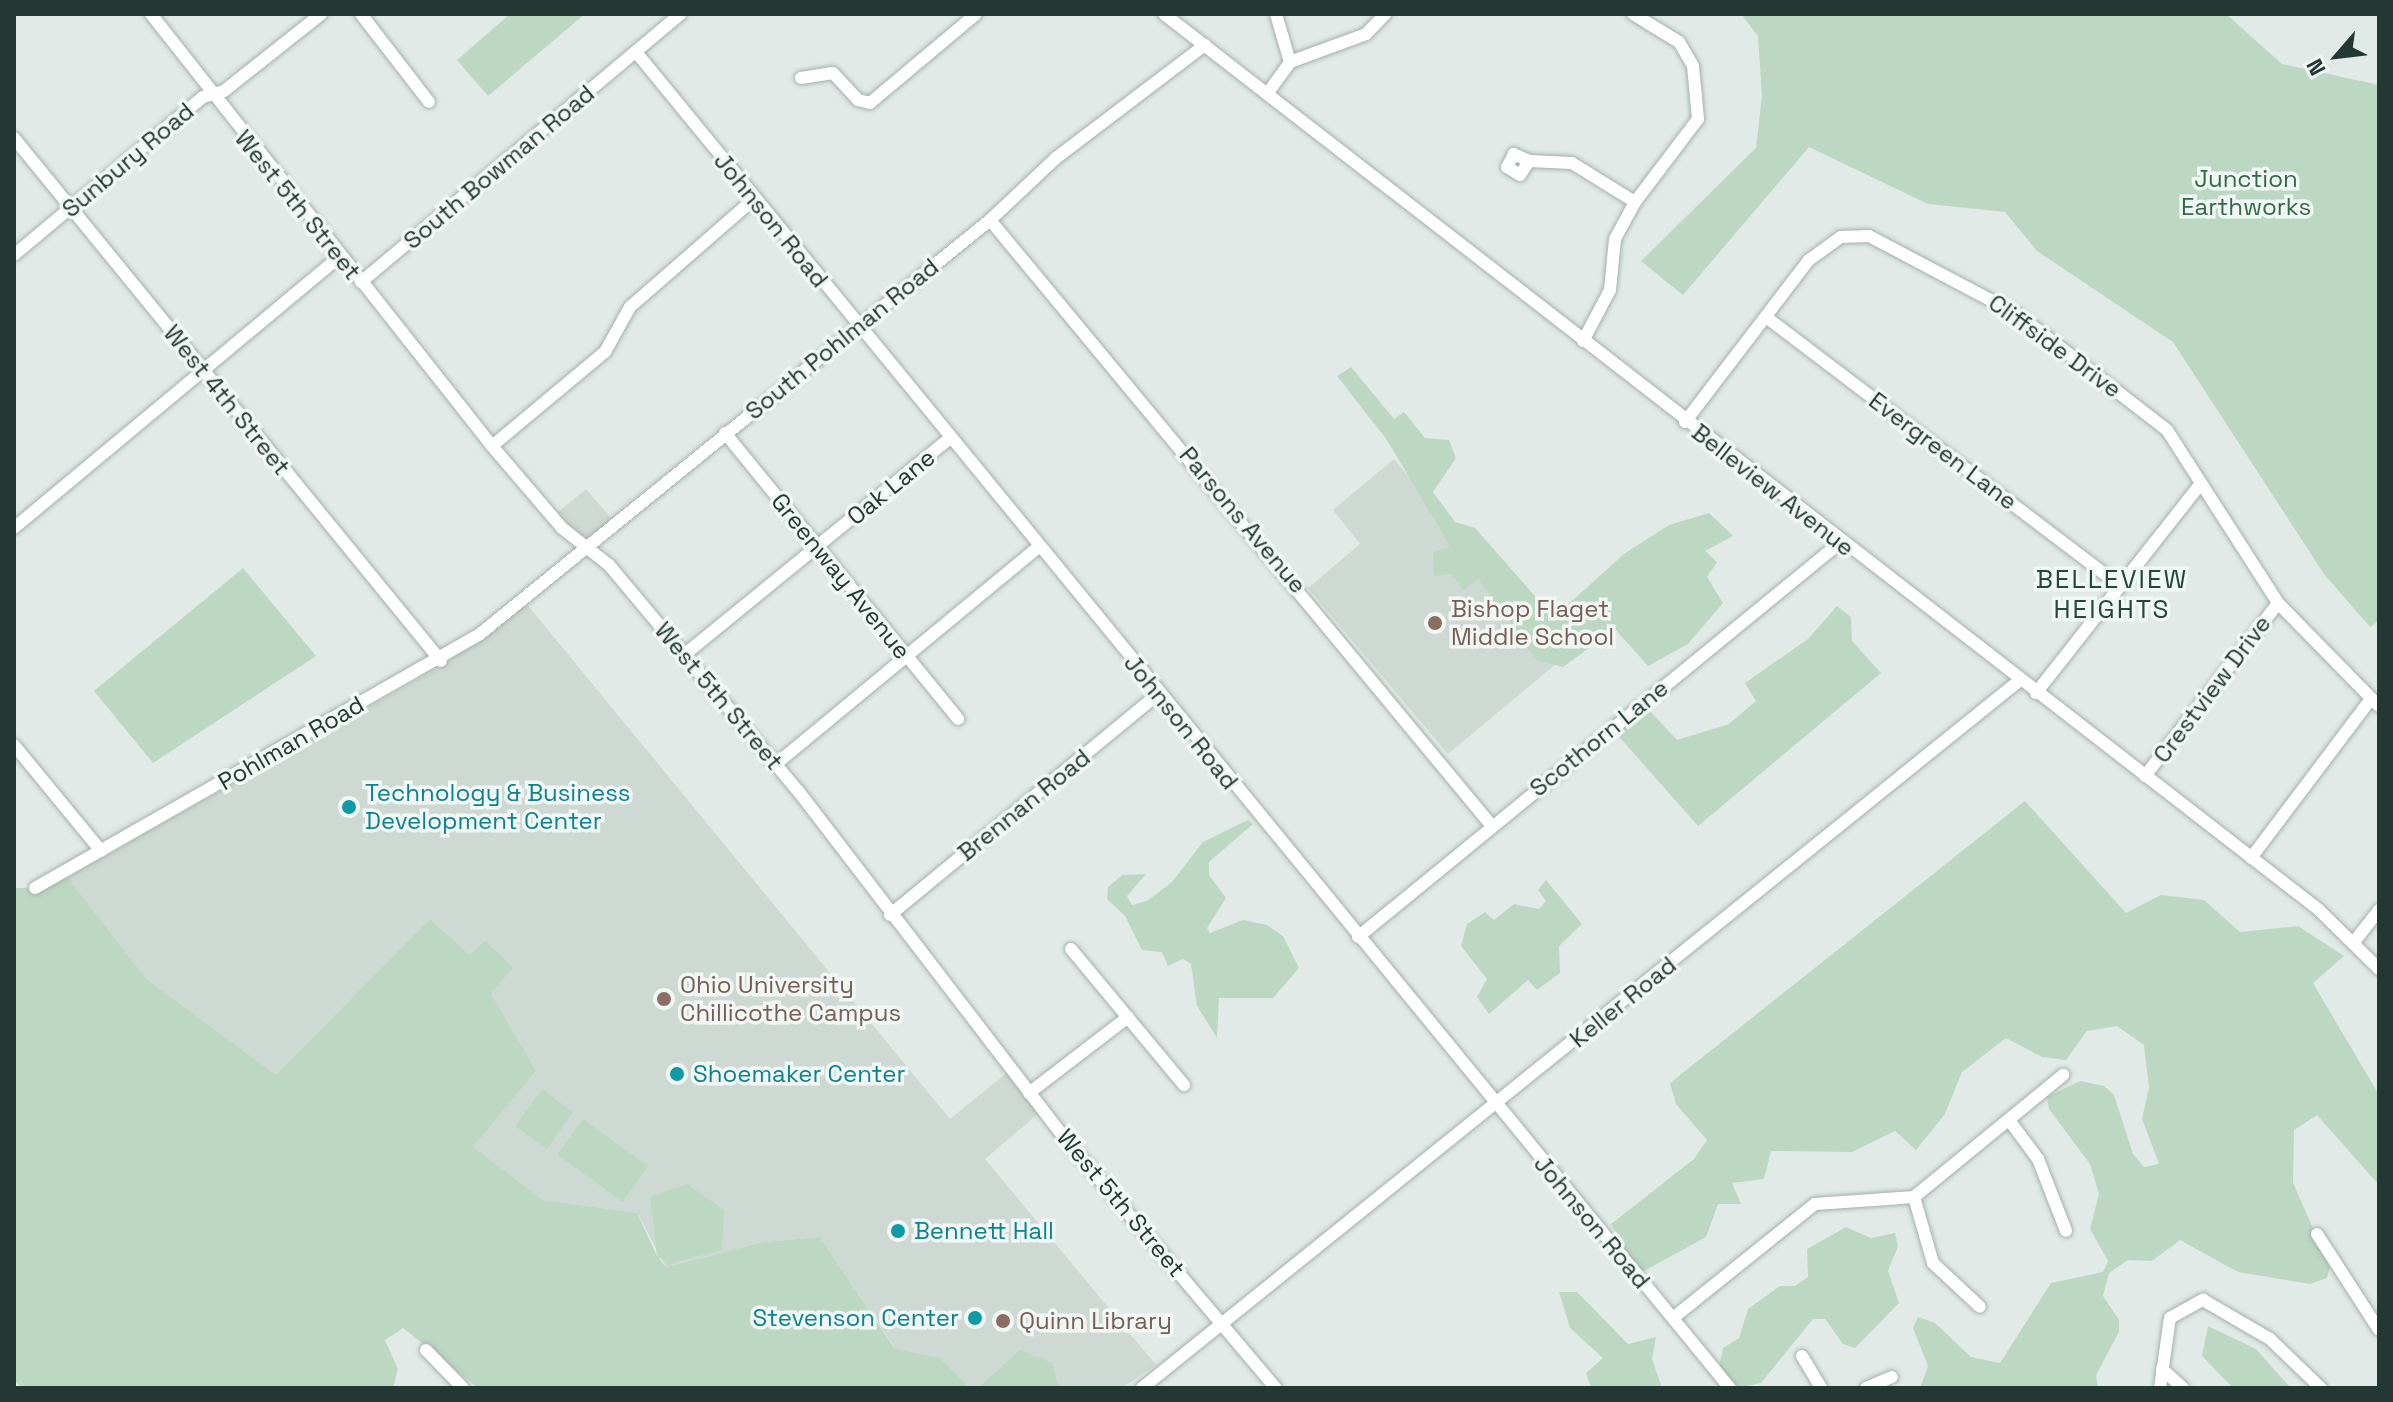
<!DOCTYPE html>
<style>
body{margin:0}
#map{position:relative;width:2393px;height:1402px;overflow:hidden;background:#e1eae6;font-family:"Space Grotesk",sans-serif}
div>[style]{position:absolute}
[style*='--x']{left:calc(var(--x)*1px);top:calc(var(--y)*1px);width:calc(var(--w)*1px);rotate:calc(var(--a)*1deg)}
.built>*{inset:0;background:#cfd9d4}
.green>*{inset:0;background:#bcd8c3}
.roads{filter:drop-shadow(0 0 2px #a4b1ac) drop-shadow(0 0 2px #a4b1ac)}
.minor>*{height:12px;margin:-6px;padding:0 6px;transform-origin:6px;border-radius:6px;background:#fff}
.dots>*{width:22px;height:22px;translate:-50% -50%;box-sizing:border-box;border:4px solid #f1f7f4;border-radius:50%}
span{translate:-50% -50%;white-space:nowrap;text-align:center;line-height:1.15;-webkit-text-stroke:7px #f1f7f4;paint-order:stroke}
.street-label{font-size:24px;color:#233832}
.park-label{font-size:24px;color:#336a46}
.education-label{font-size:24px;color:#785e54}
.left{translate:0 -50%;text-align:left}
.culture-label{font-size:24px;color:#0d838f}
.right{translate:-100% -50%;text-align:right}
.neighbourhood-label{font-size:26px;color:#22483d;letter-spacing:2px}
.frame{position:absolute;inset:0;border:16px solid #233832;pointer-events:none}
.north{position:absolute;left:2297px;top:16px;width:80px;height:80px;-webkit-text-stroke:6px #f1f7f4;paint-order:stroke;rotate:242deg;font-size:22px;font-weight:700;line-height:32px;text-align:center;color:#233832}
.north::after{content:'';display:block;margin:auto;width:28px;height:36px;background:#233832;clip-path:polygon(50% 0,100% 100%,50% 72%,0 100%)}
</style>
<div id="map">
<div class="built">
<div style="clip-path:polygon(1394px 459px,1562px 659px,1448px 754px,1308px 588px,1360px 544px,1333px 510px)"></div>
<div style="clip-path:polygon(586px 489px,617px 525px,588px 549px,552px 517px)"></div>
<div style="clip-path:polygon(525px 602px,950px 1119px,1008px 1072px,1039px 1113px,985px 1159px,1156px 1365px,1122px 1388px,929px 1388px,918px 1382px,820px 1237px,763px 1242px,666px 1267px,637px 1213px,543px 1200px,472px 1147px,536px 1071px,496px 1008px,276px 1085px,143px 987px,65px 879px,448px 662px)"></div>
</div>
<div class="green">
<div style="clip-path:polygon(510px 14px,585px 14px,488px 96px,457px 60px)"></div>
<div style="clip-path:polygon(1741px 14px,2226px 14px,2282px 64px,2379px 85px,2379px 621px,2370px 627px,2324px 574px,2173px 342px,2037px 251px,2005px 212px,1928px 204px,1809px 147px,1683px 295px,1641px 261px,1756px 148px,1762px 96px,1758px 36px)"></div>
<div style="clip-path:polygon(1351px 367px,1394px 419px,1404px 412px,1425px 438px,1449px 440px,1456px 458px,1433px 492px,1455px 522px,1475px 528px,1535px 596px,1562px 610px,1624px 554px,1669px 525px,1709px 513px,1733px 536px,1705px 551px,1717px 562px,1707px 577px,1723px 603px,1688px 644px,1648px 666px,1615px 629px,1563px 667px,1537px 660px,1478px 579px,1463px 590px,1451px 574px,1434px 576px,1433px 553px,1450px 546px,1387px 440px,1337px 376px)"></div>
<div style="clip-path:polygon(243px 568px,316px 656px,153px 763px,94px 691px)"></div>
<div style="clip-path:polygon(1837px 606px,1851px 617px,1852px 641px,1881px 673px,1698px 826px,1615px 732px,1647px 708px,1677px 740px,1729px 724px,1756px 701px,1745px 683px,1808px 639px)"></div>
<div style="clip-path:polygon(2025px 801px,2126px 913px,2161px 895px,2204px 900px,2240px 932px,2298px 926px,2344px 956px,2313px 983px,2379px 1095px,2379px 1185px,2317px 1115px,2294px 1130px,2293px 1183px,2330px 1267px,2327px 1278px,2310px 1284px,2238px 1272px,2180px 1240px,2152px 1261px,2128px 1260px,2109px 1273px,2103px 1296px,2119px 1320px,2119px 1332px,2096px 1375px,2098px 1388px,1920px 1388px,1928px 1366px,1913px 1328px,1918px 1317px,1935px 1323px,1971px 1357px,2000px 1363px,2051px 1283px,2103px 1272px,2108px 1261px,2090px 1229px,2099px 1194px,2090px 1164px,2049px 1109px,2047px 1097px,2080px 1081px,2104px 1086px,2114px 1095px,2133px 1154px,2144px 1167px,2159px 1164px,2142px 1119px,2149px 1088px,2144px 1045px,2117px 1026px,2087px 1031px,2066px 1060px,2042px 1057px,2006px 1038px,1962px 1072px,1945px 1114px,1916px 1150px,1895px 1131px,1852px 1152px,1771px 1151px,1764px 1179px,1732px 1183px,1741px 1204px,1718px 1204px,1706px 1237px,1644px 1271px,1630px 1260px,1611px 1224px,1694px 1159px,1707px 1140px,1676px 1104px,1670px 1083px)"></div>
<div style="clip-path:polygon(1248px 820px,1253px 824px,1209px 862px,1209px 875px,1226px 898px,1207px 928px,1210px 933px,1243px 920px,1267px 925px,1283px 936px,1299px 968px,1273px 998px,1219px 998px,1217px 1038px,1197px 1006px,1191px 964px,1183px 959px,1168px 966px,1162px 952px,1142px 950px,1125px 916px,1107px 899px,1108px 887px,1122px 875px,1146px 874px,1127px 896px,1132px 905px,1147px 901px,1172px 882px,1203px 842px)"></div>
<div style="clip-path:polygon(63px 872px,146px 979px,276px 1075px,430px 919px,469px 955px,485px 941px,513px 967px,491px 994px,536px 1071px,473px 1147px,543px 1200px,637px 1213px,657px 1256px,650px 1197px,687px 1184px,724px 1210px,722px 1250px,669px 1264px,658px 1257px,666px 1267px,763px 1242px,820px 1237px,895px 1349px,940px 1358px,970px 1388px,478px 1388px,403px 1328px,385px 1340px,398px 1369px,393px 1388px,23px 1388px,14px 1381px,14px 888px,35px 888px)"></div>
<div style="clip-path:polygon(1546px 880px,1582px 924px,1559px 946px,1560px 973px,1537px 990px,1528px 980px,1489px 1014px,1477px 997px,1487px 979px,1461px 946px,1467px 924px,1485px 912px,1494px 920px,1514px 904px,1539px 909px,1546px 901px,1538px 890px)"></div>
<div style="clip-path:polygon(542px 1089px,573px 1112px,547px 1149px,515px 1126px)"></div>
<div style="clip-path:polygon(583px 1119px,648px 1166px,623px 1202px,557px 1155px)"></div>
<div style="clip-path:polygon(1846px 1227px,1871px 1238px,1895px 1233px,1898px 1246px,1888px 1271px,1899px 1303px,1855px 1348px,1843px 1344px,1825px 1319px,1813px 1319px,1761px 1383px,1739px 1388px,1719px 1367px,1723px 1348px,1739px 1338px,1748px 1309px,1780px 1286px,1795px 1286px,1808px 1277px,1807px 1249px)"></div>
<div style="clip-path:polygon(1559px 1292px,1577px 1292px,1628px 1344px,1656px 1337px,1652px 1359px,1662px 1388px,1591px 1388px,1586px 1373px,1603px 1358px,1570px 1328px)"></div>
<div style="clip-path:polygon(2208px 1326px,2256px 1349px,2291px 1388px,2233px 1388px,2202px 1356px)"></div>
<div style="clip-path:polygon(1020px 1350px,1053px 1363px,1058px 1388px,978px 1388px)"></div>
</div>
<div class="roads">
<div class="minor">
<div style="--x:151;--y:14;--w:550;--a:51.71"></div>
<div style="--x:492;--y:446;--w:108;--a:49.5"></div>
<div style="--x:562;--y:528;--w:60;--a:38.2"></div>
<div style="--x:609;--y:565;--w:296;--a:50.1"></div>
<div style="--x:799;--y:792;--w:440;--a:52.5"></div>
<div style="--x:1067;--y:1141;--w:324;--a:49.8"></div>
<div style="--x:361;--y:14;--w:111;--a:52.3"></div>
<div style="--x:1164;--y:14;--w:1462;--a:37.8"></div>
<div style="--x:2319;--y:910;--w:84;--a:44.5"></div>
<div style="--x:636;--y:52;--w:1727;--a:50.69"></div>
<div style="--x:1290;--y:62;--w:81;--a:-20.2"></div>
<div style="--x:1366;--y:34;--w:28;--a:-46"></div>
<div style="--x:801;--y:78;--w:32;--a:-9"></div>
<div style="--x:833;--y:73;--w:37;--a:47"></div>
<div style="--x:858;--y:100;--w:12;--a:14"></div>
<div style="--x:870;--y:103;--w:138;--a:-40"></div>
<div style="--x:1267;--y:94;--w:39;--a:-54"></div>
<div style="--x:1290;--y:62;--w:50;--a:-106.3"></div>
<div style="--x:14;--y:138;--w:675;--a:50.77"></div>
<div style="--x:1529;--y:161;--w:17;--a:-155"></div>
<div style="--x:1514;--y:154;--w:15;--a:118"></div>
<div style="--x:1507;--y:167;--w:15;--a:32"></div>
<div style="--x:1520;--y:175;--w:17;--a:-57"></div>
<div style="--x:1529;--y:161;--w:43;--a:2.7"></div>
<div style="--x:1572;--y:163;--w:74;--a:31.8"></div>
<div style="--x:990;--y:220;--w:786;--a:50.37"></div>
<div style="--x:14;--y:255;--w:246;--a:-39.9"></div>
<div style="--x:203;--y:97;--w:22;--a:-16"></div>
<div style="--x:224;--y:91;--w:124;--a:-38.4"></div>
<div style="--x:361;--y:282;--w:417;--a:-40"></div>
<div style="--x:1766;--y:317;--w:445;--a:37.2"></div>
<div style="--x:1583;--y:341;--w:58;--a:-62.1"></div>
<div style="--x:1610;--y:290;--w:51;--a:-84.4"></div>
<div style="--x:1615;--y:239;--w:42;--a:-61.6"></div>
<div style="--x:1635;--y:202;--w:104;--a:-52.8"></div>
<div style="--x:1698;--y:119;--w:53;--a:-95.4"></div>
<div style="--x:1693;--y:66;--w:28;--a:-120"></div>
<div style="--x:1679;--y:42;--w:54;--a:-148.7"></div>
<div style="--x:1685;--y:422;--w:204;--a:-52.6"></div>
<div style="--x:1809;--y:260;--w:39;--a:-36"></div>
<div style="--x:1841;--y:237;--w:28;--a:-2"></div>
<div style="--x:1869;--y:236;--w:167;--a:27.8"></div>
<div style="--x:2017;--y:314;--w:190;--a:37.7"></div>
<div style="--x:2167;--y:430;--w:206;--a:57.3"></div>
<div style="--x:2278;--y:603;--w:144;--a:45.6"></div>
<div style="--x:725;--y:433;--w:369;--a:50.8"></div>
<div style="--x:492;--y:446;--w:147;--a:-39.8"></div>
<div style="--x:605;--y:352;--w:51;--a:-60.9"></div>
<div style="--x:630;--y:307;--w:164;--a:-41.1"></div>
<div style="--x:14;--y:528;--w:425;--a:-39.8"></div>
<div style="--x:684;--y:655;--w:340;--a:-39.2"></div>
<div style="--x:2036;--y:693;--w:267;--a:-51.8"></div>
<div style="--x:14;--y:745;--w:137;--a:50.6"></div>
<div style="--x:776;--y:764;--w:340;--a:-39.6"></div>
<div style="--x:2145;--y:776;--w:218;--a:-52.4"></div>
<div style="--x:2251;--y:858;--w:199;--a:-53"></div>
<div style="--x:35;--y:888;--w:512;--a:-29.72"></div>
<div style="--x:480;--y:634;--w:657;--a:-39.07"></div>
<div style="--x:990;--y:220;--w:91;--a:-43.2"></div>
<div style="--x:1056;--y:158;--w:187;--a:-37.2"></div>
<div style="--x:890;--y:915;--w:347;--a:-39.5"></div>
<div style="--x:1358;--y:937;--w:624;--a:-39.28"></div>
<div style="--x:2354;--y:942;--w:41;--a:-52"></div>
<div style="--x:1071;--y:949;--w:177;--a:50.3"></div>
<div style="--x:1029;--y:1093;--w:125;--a:-37.5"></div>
<div style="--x:2009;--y:1120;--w:49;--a:53.4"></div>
<div style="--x:2038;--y:1159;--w:77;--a:68.7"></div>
<div style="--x:1914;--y:1197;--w:69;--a:73.9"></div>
<div style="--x:1933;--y:1263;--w:64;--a:43.1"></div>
<div style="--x:2317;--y:1234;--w:114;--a:57.1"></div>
<div style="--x:1673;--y:1318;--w:182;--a:-38.8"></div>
<div style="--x:1815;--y:1204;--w:99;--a:-4"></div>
<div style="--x:1914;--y:1197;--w:193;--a:-39.3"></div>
<div style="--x:426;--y:1350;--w:53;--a:45.8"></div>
<div style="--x:1802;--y:1356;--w:37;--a:59"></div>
<div style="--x:2162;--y:1369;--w:28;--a:42"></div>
<div style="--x:1142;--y:1388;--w:1128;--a:-38.88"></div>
<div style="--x:1866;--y:1388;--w:28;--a:-23"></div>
<div style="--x:2160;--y:1388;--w:71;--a:-81.9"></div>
<div style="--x:2170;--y:1318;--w:38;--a:-29"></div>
<div style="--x:2203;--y:1300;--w:78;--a:30.2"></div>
<div style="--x:2270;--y:1339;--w:71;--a:43.9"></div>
</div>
</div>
<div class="dots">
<div style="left:1435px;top:623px;background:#8d6e63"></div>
<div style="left:349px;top:807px;background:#0f9aa8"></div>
<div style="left:664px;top:999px;background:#8d6e63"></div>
<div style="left:677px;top:1074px;background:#0f9aa8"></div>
<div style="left:898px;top:1231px;background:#0f9aa8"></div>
<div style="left:975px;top:1318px;background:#0f9aa8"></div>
<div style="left:1003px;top:1321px;background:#8d6e63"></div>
</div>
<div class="street-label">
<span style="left:128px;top:160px;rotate:-40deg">Sunbury Road</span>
<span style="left:499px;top:167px;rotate:-40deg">South Bowman Road</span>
<span style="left:298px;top:205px;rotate:51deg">West 5th Street</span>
<span style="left:771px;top:220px;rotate:51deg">Johnson Road</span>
<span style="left:842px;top:339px;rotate:-39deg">South Pohlman Road</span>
<span style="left:2055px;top:346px;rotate:36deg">Cliffside Drive</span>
<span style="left:227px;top:400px;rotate:51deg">West 4th Street</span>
<span style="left:1943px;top:451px;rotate:37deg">Evergreen Lane</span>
<span style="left:891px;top:487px;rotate:-39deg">Oak Lane</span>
<span style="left:1773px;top:490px;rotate:38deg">Belleview Avenue</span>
<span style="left:1243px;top:520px;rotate:50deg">Parsons Avenue</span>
<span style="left:841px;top:576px;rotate:51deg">Greenway Avenue</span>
<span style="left:2212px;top:689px;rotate:-53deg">Crestview Drive</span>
<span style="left:719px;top:696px;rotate:50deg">West 5th Street</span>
<span style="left:1181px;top:722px;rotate:51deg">Johnson Road</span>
<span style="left:1599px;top:738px;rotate:-39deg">Scothorn Lane</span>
<span style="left:291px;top:743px;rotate:-30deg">Pohlman Road</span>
<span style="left:1024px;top:805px;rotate:-39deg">Brennan Road</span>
<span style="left:1623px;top:1002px;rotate:-39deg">Keller Road</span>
<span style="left:1121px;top:1203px;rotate:50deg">West 5th Street</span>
<span style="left:1592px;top:1222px;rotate:50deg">Johnson Road</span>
</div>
<div class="park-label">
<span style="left:2246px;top:193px">Junction<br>Earthworks</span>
</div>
<div class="education-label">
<span class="left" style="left:1451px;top:623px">Bishop Flaget<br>Middle School</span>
<span class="left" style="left:680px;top:999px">Ohio University<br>Chillicothe Campus</span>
<span class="left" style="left:1019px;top:1321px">Quinn Library</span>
</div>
<div class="culture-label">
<span class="left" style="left:365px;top:807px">Technology &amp; Business<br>Development Center</span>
<span class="left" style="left:693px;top:1074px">Shoemaker Center</span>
<span class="left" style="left:914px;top:1231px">Bennett Hall</span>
<span class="right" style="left:959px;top:1318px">Stevenson Center</span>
</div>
<div class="neighbourhood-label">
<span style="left:2112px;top:595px">BELLEVIEW<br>HEIGHTS</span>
</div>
<div class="frame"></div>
<div class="north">N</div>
</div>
